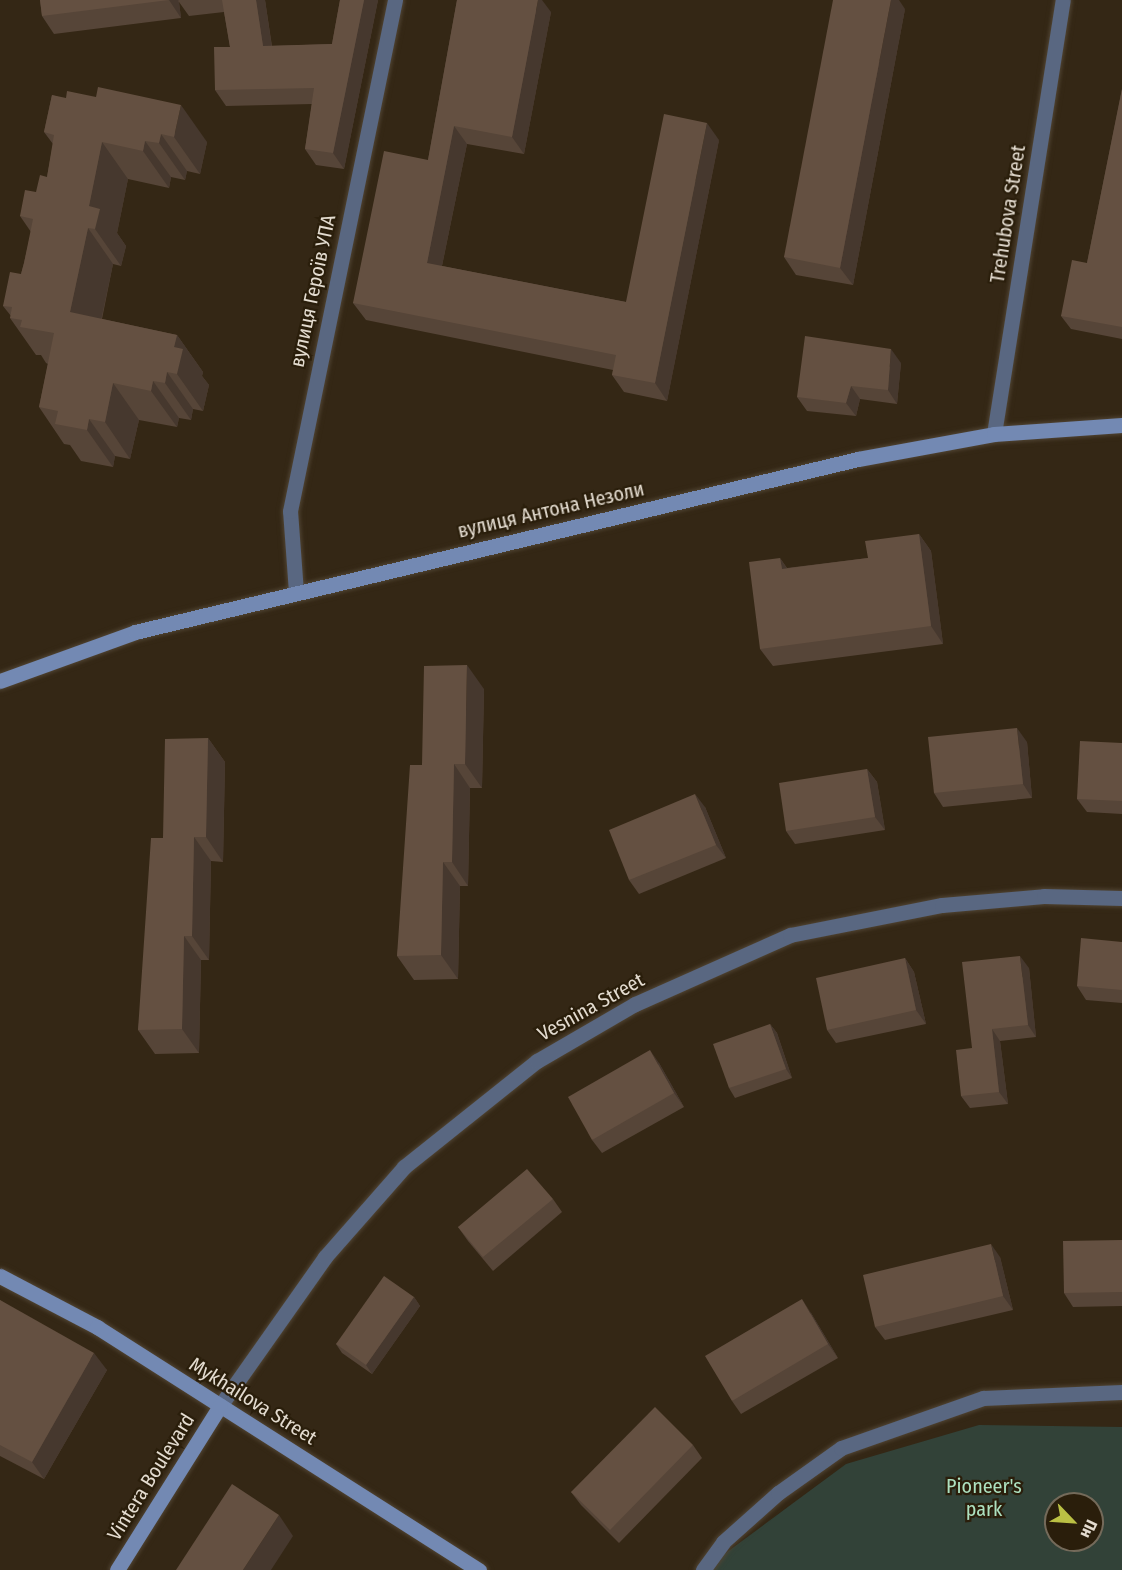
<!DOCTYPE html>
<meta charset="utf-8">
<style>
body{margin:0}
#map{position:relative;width:1122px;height:1570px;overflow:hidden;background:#342715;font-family:"Fira Sans Condensed",sans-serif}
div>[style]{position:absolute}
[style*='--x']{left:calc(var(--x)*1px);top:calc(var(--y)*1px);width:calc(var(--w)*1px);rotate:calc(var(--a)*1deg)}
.green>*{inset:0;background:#324238}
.roads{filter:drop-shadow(0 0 2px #504433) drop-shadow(0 0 2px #504433)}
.street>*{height:15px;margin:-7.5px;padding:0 7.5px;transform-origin:7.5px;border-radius:7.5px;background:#596781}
.secondary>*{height:15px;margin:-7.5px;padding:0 7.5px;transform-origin:7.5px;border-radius:7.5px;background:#7389b3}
.wall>*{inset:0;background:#564538}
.shaded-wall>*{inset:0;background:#46382e}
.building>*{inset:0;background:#645041}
span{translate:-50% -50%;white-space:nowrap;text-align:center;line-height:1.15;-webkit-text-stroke:4.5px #2a1e0b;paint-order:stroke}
.street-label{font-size:20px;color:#e4dcd0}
.park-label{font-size:20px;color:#ade1c0}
.north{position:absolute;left:1044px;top:1492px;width:60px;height:60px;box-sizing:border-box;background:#2a1e0b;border:2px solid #746a5a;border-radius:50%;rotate:115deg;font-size:16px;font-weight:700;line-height:24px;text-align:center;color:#e4dcd0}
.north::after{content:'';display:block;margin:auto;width:21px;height:27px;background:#bbc044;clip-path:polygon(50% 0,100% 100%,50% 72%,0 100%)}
</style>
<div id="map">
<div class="green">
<div style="clip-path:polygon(evenodd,979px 1425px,1122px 1427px,1122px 1570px,713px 1570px,723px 1555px,846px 1464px,979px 1425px,1056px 1504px,1092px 1504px,1092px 1540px,1056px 1540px,1056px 1504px)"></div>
</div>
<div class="roads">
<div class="street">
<div style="--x:994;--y:434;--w:439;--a:-81"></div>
<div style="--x:296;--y:592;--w:81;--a:-94.2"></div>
<div style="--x:290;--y:511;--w:522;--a:-78.39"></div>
<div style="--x:220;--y:1406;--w:182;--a:-54.8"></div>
<div style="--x:325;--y:1257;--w:120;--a:-48.7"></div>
<div style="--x:404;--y:1167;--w:170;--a:-38.6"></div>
<div style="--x:537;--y:1061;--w:113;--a:-30.2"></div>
<div style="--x:635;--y:1004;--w:170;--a:-24"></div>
<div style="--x:790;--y:935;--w:155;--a:-11.2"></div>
<div style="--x:942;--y:905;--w:102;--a:-5"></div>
<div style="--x:1044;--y:896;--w:78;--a:1.5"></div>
<div style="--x:703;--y:1570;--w:34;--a:-54"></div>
<div style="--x:723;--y:1542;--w:74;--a:-41.7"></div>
<div style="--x:778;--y:1493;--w:77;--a:-35.5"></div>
<div style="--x:841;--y:1448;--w:151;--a:-19.4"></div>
<div style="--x:983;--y:1398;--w:139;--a:-2.5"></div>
</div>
<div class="secondary">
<div style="--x:0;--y:681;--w:144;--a:-19.9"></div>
<div style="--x:135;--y:632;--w:743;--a:-13.46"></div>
<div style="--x:858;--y:459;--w:138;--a:-10.4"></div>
<div style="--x:994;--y:434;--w:128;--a:-4"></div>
<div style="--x:0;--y:1276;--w:110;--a:27.7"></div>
<div style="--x:97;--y:1327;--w:453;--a:32.5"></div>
<div style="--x:117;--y:1570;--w:194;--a:-57.9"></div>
</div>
</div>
<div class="wall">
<div style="clip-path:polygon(40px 0,265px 0,272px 46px,332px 44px,340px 0,378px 0,344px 169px,316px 165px,305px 149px,312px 104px,226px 106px,215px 90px,230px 47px,224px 12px,189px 16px,179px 2px,181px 18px,54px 34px,42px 16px)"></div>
<div style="clip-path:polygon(457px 0,551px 12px,524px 154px,467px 144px,442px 266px,626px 302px,719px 140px,667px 401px,624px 392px,612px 375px,613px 370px,366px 320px,353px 303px,428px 160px)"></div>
<div style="clip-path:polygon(905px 9px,853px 285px,796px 275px,784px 257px)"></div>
<div style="clip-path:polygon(1122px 89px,1122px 339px,1071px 329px,1061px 316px,1087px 263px)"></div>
<div style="clip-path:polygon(52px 95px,207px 142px,200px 174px,187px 171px,185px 180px,171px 177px,169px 188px,128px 179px,117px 233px,126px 246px,121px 266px,113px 264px,102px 319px,177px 335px,203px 372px,202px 376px,209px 385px,203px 411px,193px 409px,191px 420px,179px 418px,177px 427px,139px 420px,130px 459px,115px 456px,113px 467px,81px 461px,70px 445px,64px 444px,39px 407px,48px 364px,46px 363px,41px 355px,36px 355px,10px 318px,11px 316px,3px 306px,21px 274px,24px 263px,31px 232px,20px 216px,47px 177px,53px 144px,44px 132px)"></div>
<div style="clip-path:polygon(901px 363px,897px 404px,860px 399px,856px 416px,807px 411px,797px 397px)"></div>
<div style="clip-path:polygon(919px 534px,931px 551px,943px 644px,773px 666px,760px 649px,780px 558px,787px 568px,868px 558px)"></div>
<div style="clip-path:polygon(484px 689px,482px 788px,470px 788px,468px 886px,460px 886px,458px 979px,414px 980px,397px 956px,422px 765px)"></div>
<div style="clip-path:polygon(208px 738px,225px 762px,223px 862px,211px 861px,209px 960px,201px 960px,199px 1053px,155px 1054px,138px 1030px,163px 838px)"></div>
<div style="clip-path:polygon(1027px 742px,1032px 798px,943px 807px,934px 793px)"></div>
<div style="clip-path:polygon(1122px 743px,1122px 814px,1087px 812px,1077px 799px)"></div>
<div style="clip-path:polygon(867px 769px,877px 782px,885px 830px,795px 844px,786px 831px)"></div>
<div style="clip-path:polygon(705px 807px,726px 858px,639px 894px,629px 880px)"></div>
<div style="clip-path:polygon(1122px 942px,1122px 1003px,1086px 1000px,1077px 986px)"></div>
<div style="clip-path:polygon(905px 958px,914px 972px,926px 1024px,836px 1043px,827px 1030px)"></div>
<div style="clip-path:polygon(1029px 968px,1036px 1037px,1000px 1041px,1008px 1104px,970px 1108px,961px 1096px,972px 1048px)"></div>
<div style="clip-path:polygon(770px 1024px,777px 1033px,792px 1078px,735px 1098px,729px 1088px)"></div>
<div style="clip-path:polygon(659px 1063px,684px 1107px,602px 1153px,592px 1140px)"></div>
<div style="clip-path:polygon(553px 1199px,562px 1212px,493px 1271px,468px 1241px,458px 1227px)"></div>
<div style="clip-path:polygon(1122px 1240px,1122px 1306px,1073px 1307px,1064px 1293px)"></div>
<div style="clip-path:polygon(1000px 1257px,1013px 1310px,885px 1340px,875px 1327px)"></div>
<div style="clip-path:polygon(414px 1297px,420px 1306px,372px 1374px,342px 1353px,336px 1344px)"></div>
<div style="clip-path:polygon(0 1300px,107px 1370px,44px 1479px,0 1456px)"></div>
<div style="clip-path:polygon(811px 1313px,838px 1358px,741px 1414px,732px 1401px)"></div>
<div style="clip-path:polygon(693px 1445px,702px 1458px,619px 1543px,581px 1505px,571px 1492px)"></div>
</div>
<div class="shaded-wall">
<div style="clip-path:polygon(169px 0,179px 0,178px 1px,179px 2px,181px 18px)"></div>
<div style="clip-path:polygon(256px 0,265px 0,274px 62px,263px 46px)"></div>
<div style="clip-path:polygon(364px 0,378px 0,344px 169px,333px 153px)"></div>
<div style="clip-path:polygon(538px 0,542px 0,551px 12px,524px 154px,512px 137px)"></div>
<div style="clip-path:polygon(891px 0,899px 0,905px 9px,853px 285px,840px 268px)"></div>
<div style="clip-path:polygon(181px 105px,207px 142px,200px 174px,174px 137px)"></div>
<div style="clip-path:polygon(707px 123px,719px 140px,667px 401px,655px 383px)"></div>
<div style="clip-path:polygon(454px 126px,467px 144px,439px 280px,427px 263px)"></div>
<div style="clip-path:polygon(161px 134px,187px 171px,185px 180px,159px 143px)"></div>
<div style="clip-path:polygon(145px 141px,171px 177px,169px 188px,143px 151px)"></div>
<div style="clip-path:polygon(102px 142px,128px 179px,117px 233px,126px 246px,121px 266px,95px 229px,89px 206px)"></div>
<div style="clip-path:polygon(88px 228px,113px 264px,95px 349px,70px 312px)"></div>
<div style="clip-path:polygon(177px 335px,203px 372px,202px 376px,209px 385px,203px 411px,177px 374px,174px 347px)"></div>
<div style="clip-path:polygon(891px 349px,901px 363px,897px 404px,888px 390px)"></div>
<div style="clip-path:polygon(167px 372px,193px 409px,191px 420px,165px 383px)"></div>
<div style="clip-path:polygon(153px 381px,179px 418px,177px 427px,151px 391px)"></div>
<div style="clip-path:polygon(113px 383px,139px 420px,130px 459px,105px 422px)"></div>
<div style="clip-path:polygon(851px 386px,860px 399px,856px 416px,846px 403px)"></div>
<div style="clip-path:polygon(89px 419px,115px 456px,113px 467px,87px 430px)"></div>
<div style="clip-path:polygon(919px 534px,931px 551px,943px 644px,931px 626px)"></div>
<div style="clip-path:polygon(780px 558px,792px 576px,782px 569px)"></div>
<div style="clip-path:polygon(467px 665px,484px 689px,482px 788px,465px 764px)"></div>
<div style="clip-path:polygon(1017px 728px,1027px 742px,1032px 798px,1023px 784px)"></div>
<div style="clip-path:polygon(208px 738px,225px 762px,223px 862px,206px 837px)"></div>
<div style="clip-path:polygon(454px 764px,470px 788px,468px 886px,452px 862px)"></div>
<div style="clip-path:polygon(867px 769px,877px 782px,885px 830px,875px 817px)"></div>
<div style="clip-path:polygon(695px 794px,705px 807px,726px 858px,716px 845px)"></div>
<div style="clip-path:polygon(194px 837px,211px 861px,209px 960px,192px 936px)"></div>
<div style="clip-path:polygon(443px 862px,460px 886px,458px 979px,441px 955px)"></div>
<div style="clip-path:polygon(184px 936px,201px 960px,199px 1053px,182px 1029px)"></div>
<div style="clip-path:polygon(1020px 956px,1029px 968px,1036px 1037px,1028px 1025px)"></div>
<div style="clip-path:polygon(905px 958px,914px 972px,926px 1024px,916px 1010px)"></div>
<div style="clip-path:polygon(770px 1024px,777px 1033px,792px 1078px,786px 1069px)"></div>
<div style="clip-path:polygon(992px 1029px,1000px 1041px,1008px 1104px,999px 1092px)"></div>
<div style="clip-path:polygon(650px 1050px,659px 1063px,684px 1107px,674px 1093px)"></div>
<div style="clip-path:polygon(991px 1244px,1000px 1257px,1013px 1310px,1003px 1296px)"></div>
<div style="clip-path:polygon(414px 1297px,420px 1306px,372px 1374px,366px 1365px)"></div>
<div style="clip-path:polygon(802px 1299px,811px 1313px,838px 1358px,828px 1344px)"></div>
<div style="clip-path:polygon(94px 1353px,107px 1370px,44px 1479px,32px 1462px)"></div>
<div style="clip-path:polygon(279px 1515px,293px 1536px,271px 1570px,243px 1570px)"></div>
</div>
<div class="building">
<div style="clip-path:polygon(40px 0,169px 0,42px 16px)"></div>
<div style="clip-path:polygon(222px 0,256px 0,263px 46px,332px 44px,340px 0,364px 0,333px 153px,305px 149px,314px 88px,215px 90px,214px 47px,230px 47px)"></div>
<div style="clip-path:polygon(457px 0,538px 0,512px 137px,454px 126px,427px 263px,626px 302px,664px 114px,707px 123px,655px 383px,612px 375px,616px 355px,353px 303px,384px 151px,428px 160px)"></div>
<div style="clip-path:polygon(833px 0,891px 0,840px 268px,784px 257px)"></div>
<div style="clip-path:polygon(98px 87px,181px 105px,174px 137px,161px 134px,159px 143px,145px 141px,143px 151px,102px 142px,89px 206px,100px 209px,95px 229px,88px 228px,70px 312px,177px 335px,174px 347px,183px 349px,177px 374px,167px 372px,165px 383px,153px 381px,151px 391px,113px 383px,105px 422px,89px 419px,87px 430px,55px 424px,58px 411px,39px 407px,54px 333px,20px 327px,22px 320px,10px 318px,12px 307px,3px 306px,10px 272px,21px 274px,24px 263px,33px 219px,20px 216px,25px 190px,36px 192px,40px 175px,47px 177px,54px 135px,44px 132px,52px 95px,66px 98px,67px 91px,96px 97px)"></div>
<div style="clip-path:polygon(1122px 89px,1122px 327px,1061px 316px,1072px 260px,1087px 263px)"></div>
<div style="clip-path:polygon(805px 336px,891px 349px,888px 390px,851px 386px,846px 403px,797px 397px)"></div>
<div style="clip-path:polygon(919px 534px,931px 626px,760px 649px,749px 562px,780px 558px,782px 569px,868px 558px,865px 541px)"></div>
<div style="clip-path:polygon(467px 665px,465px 764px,454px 764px,452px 862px,443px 862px,441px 955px,397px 956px,410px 765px,422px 765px,424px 666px)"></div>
<div style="clip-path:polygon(1017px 728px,1023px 784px,934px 793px,928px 737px)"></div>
<div style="clip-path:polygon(208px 738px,206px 837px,194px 837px,192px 936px,184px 936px,182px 1029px,138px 1030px,151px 838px,163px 838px,165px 739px)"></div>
<div style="clip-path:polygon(1080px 741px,1122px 743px,1122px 801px,1077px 799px)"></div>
<div style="clip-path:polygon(867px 769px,875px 817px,786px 831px,779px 783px)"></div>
<div style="clip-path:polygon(695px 794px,716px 845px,629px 880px,609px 830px)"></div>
<div style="clip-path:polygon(1081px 938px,1122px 942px,1122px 990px,1077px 986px)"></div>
<div style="clip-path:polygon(1020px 956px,1028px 1025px,992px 1029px,999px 1092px,961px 1096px,956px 1050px,972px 1048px,962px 962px)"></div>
<div style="clip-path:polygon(905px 958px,916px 1010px,827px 1030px,816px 978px)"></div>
<div style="clip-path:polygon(770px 1024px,786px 1069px,729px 1088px,713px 1044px)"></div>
<div style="clip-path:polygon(650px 1050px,674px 1093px,592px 1140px,568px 1097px)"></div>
<div style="clip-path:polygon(527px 1169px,553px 1199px,483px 1257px,458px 1227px)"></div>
<div style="clip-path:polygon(1122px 1240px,1122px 1292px,1064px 1293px,1063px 1241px)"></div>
<div style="clip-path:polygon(991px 1244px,1003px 1296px,875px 1327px,863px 1275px)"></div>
<div style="clip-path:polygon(384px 1276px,414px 1297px,366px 1365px,336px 1344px)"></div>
<div style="clip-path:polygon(802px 1299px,828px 1344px,732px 1401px,705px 1356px)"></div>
<div style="clip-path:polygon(0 1300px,94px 1353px,32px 1462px,0 1445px)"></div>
<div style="clip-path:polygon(655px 1407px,693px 1445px,610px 1530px,571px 1492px)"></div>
<div style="clip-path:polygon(232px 1484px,279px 1515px,243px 1570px,176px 1570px)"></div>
</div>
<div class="street-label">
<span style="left:1008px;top:214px;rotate:-81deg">Trehubova Street</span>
<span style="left:313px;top:291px;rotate:-78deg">вулиця Героїв УПА</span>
<span style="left:551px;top:510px;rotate:-13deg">вулиця Антона Незоли</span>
<span style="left:591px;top:1007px;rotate:-29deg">Vesnina Street</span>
<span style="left:253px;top:1401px;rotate:32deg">Mykhailova Street</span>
<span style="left:151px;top:1477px;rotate:-58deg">Vintera Boulevard</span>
</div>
<div class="park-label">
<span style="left:984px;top:1498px">Pioneer's<br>park</span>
</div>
<div class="north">Пн</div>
</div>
